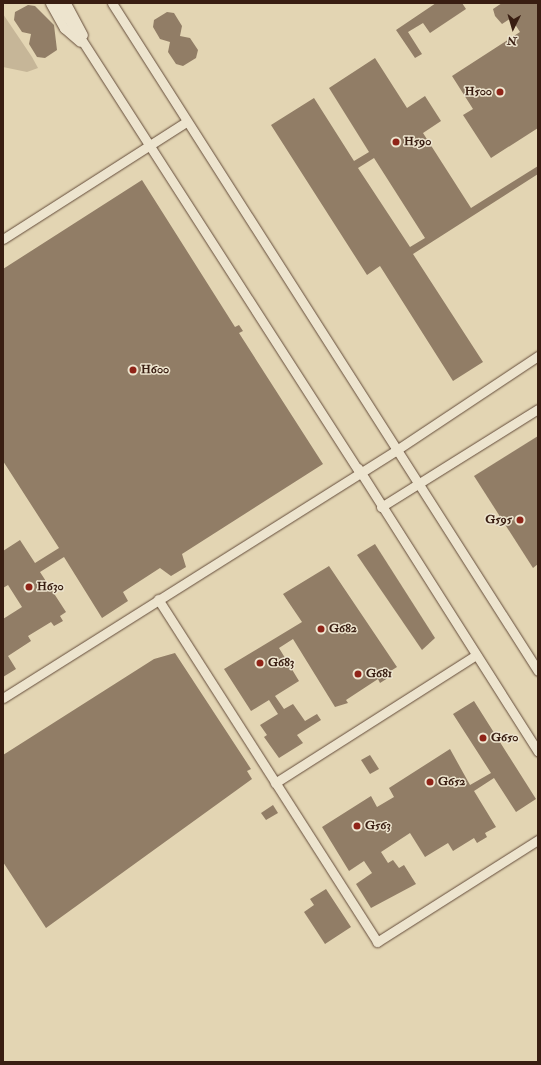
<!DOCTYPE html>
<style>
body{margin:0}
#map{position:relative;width:541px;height:1065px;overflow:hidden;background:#e3d5b3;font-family:"IM FELL Double Pica",serif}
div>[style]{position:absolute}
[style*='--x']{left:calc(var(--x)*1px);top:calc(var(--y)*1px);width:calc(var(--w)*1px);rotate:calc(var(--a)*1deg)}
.green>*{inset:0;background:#c6b698}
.building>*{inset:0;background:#917d66}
.roads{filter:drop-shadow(0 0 1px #644c3a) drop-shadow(0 0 1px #644c3a)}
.street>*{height:9px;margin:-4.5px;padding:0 4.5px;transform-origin:4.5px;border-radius:4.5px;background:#ede4ce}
.dots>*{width:11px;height:11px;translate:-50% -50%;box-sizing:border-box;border:2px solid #ede4ce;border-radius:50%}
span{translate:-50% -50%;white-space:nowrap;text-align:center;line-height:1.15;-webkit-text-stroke:3px #ede4ce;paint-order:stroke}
.poi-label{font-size:12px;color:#391e12;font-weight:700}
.right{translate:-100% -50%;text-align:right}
.left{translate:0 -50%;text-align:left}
.frame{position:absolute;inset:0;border:4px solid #391e12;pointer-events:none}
.north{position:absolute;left:493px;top:8px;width:40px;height:40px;-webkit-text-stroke:3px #ede4ce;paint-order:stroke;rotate:185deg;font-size:11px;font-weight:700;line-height:16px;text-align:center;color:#391e12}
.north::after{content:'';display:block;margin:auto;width:14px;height:18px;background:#391e12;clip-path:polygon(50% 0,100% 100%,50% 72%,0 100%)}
</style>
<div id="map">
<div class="green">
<div style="clip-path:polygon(3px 14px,32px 57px,38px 68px,27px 72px,3px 67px)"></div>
</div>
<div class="building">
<div style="clip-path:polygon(436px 3px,462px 3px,466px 9px,430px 33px,423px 23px,408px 32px,422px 54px,415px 58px,396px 30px)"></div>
<div style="clip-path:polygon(502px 3px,538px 3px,538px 128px,491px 158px,463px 115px,473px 109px,452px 76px,520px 32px,511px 18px,502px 24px,495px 16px,493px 9px)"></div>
<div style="clip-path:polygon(28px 5px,35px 6px,54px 25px,57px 50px,45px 58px,37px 57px,29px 44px,31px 34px,22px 32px,14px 20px,15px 12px)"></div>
<div style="clip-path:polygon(167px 12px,174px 13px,182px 26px,180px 36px,190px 38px,198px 50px,196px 58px,183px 66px,176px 64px,168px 52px,170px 42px,160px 39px,153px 27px,154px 20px)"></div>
<div style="clip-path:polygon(evenodd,375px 58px,407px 108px,425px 96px,441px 121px,423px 133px,471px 208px,538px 166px,538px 174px,413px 254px,483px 362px,453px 381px,380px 266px,367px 275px,271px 125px,314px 98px,354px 161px,369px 152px,329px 88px,375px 58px,374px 158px,425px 238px,410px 247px,358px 168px,374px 158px)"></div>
<div style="clip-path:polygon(142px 180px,235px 327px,239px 325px,243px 331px,239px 333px,323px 464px,182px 554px,186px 567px,171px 576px,160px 568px,123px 592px,128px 601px,102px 618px,64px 557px,40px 572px,66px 612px,60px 616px,63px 621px,54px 626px,51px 622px,28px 636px,31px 641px,8px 656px,16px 669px,3px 677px,3px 619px,22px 607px,8px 585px,3px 588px,3px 551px,20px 540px,35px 563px,59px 548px,3px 461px,3px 269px)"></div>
<div style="clip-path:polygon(538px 436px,538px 564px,533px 568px,474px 476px)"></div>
<div style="clip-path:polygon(375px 544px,435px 638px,422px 650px,357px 555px)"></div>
<div style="clip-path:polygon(329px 566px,397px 667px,389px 672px,391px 676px,380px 683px,378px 679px,346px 700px,348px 703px,335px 707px,293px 639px,279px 648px,299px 681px,275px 696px,284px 709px,293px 704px,305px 721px,317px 714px,321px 720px,297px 735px,303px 743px,279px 758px,264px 737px,267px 735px,260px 725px,278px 714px,269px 700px,251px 711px,224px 669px,302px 622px,283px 594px)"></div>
<div style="clip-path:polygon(175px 653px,251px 769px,247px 771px,252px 779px,46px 928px,3px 862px,3px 755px,154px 659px)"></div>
<div style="clip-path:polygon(474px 701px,536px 799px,516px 812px,494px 778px,474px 791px,496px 827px,485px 833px,487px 837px,477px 843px,474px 838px,453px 851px,448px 843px,425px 857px,410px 833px,381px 852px,388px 863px,393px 860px,399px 868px,404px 865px,416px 884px,371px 908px,356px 884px,372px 873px,364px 861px,349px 871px,322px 827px,371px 796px,377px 807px,394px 797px,389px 788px,450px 749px,470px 785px,491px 773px,453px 714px)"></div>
<div style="clip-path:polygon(370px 755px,379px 769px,370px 774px,361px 760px)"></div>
<div style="clip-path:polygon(273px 805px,278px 813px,266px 820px,261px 813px)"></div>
<div style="clip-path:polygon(326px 889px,351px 927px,325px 944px,304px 912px,314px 905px,310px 899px)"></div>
</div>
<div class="roads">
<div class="street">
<div style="--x:50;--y:3;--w:29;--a:61"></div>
<div style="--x:64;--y:28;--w:21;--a:41"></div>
<div style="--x:58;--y:3;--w:559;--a:57.28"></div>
<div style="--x:66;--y:3;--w:36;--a:62"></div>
<div style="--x:112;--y:3;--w:792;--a:57.47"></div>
<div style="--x:3;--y:239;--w:217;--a:-32.6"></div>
<div style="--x:358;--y:468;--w:336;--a:57.6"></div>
<div style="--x:381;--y:507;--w:185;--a:-32"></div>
<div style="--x:158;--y:599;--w:407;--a:57.4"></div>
<div style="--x:377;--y:942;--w:191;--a:-32.4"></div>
<div style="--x:3;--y:698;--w:463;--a:-32.2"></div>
<div style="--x:395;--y:451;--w:172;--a:-33.6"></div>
<div style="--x:275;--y:783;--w:238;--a:-32.5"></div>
</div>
</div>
<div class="dots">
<div style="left:500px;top:92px;background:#8f2418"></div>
<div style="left:396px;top:142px;background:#8f2418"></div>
<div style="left:133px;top:370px;background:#8f2418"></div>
<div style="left:520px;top:520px;background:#8f2418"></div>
<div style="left:29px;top:587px;background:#8f2418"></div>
<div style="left:321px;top:629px;background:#8f2418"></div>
<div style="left:260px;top:663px;background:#8f2418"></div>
<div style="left:358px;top:674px;background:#8f2418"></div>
<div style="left:483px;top:738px;background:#8f2418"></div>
<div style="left:430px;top:782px;background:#8f2418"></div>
<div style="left:357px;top:826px;background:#8f2418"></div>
</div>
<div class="poi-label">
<span class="right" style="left:492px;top:92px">H500</span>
<span class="left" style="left:404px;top:142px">H590</span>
<span class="left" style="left:141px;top:370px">H600</span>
<span class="right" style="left:512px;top:520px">G595</span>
<span class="left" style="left:37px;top:587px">H630</span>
<span class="left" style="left:329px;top:629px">G682</span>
<span class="left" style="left:268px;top:663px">G683</span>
<span class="left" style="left:366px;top:674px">G681</span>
<span class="left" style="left:491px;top:738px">G650</span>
<span class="left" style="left:438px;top:782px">G652</span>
<span class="left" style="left:365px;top:826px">G563</span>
</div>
<div class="frame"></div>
<div class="north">N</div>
</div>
